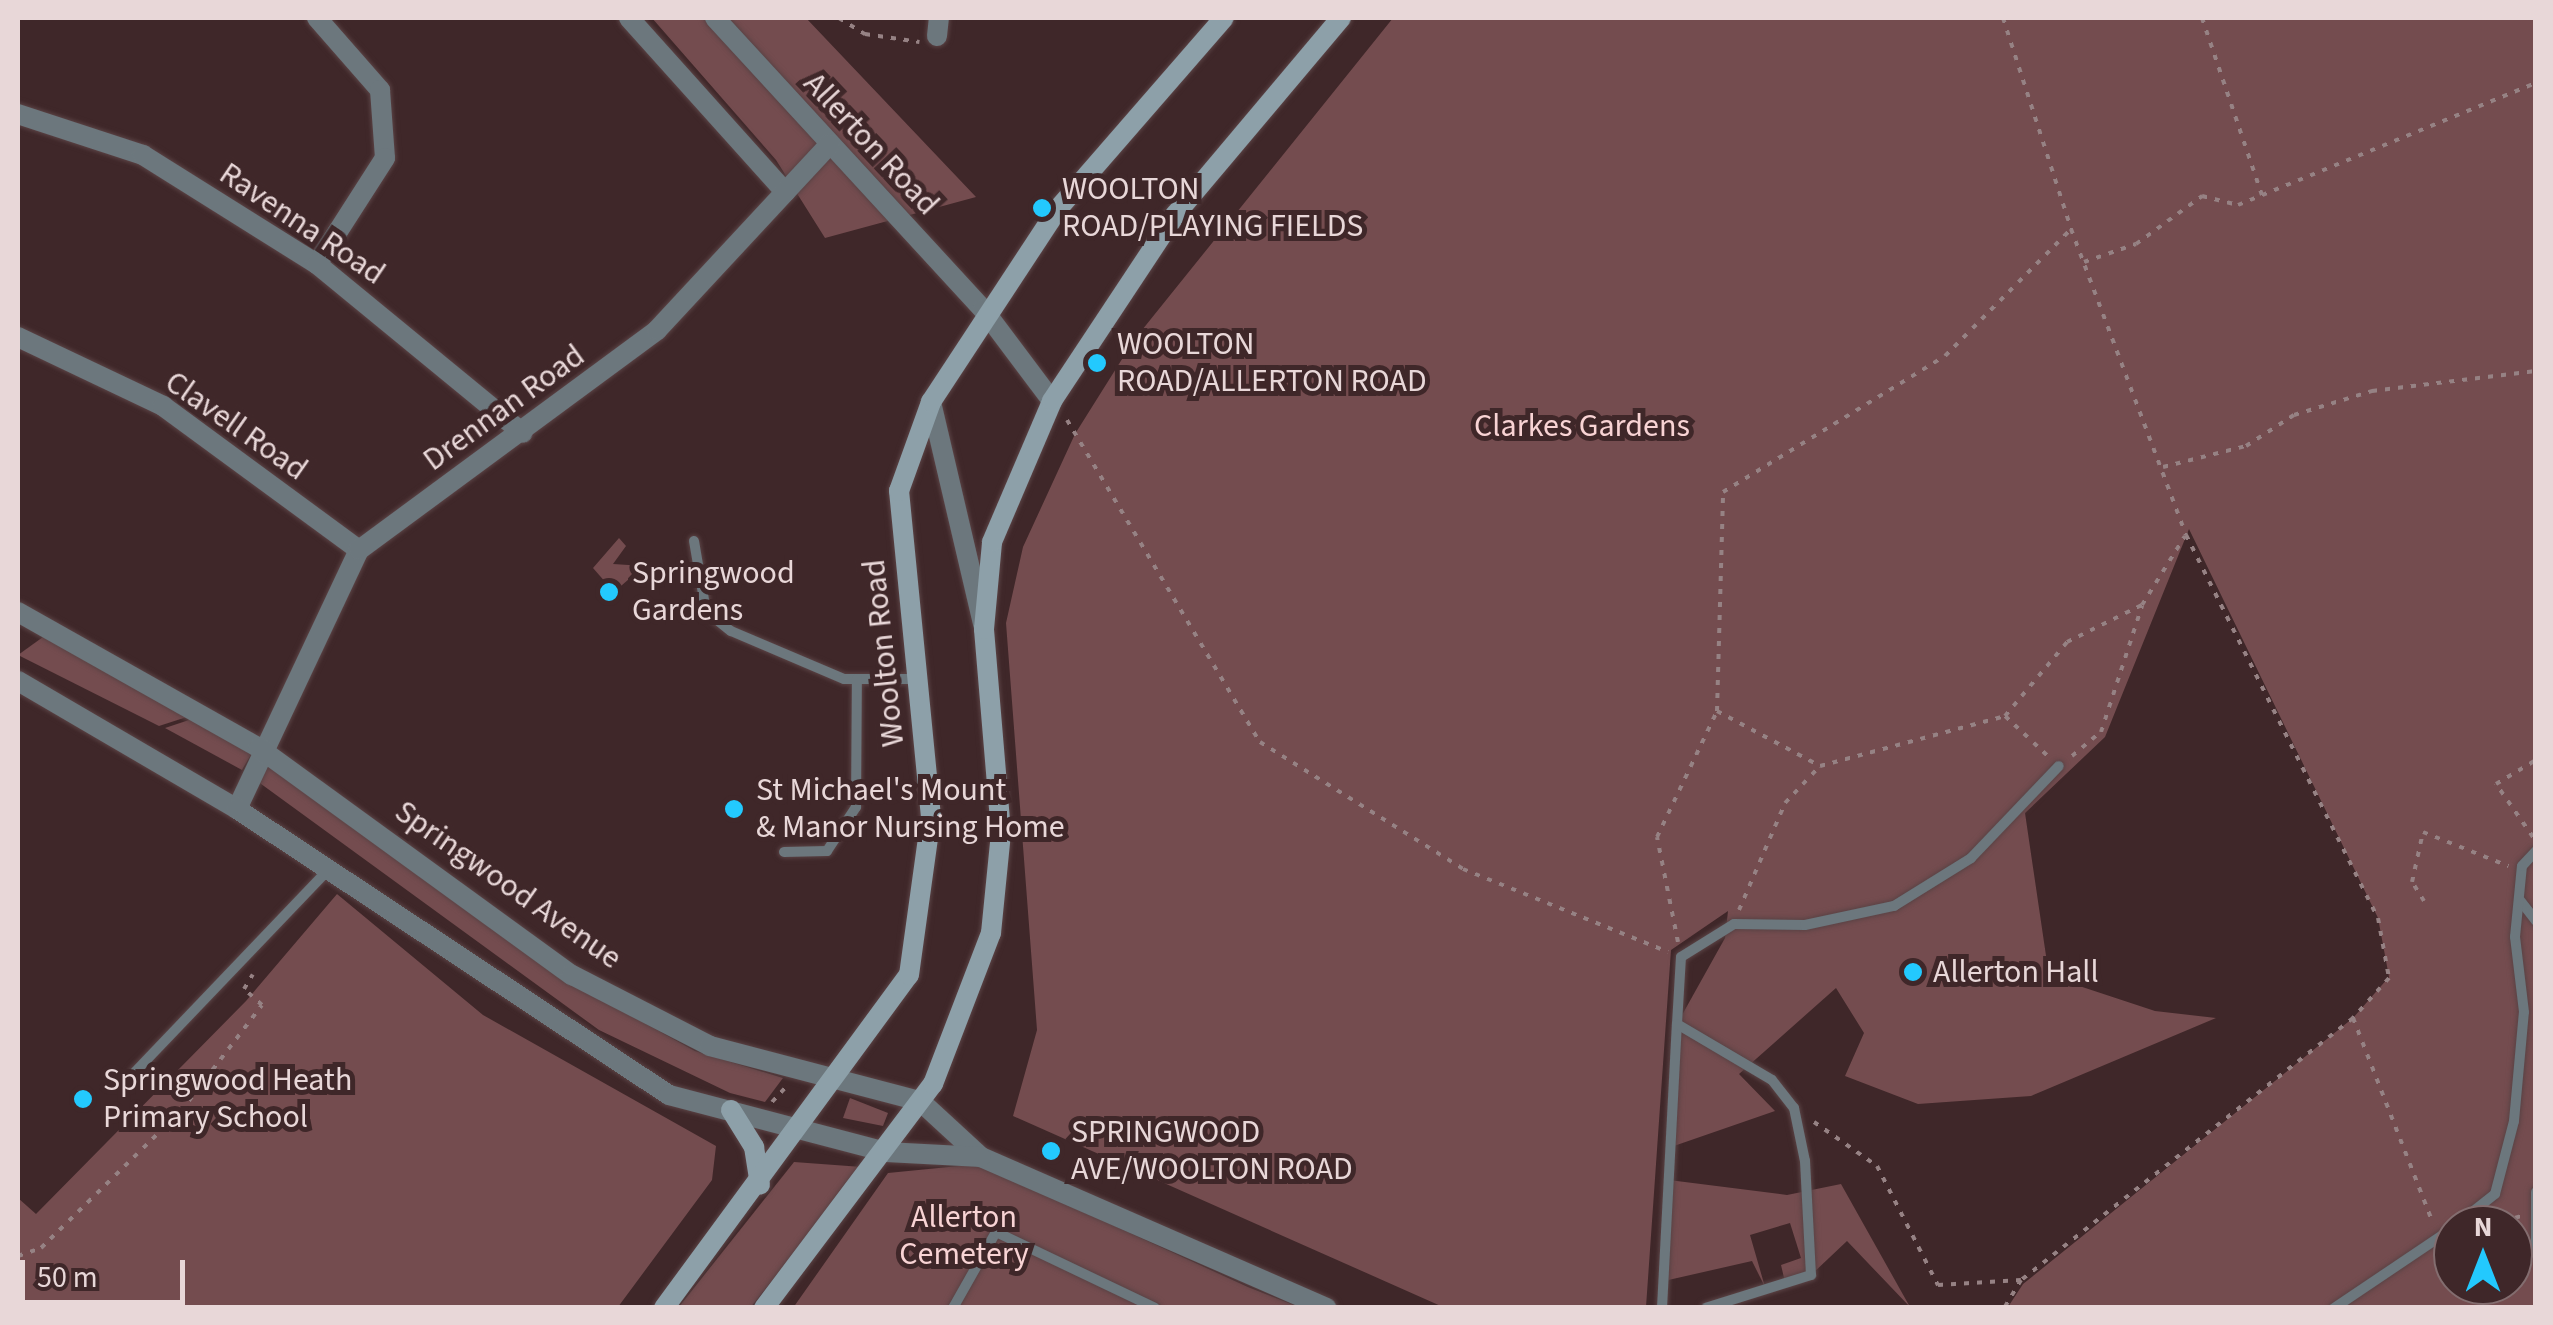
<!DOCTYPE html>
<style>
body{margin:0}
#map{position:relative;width:2553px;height:1325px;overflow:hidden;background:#3f2729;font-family:"Source Sans 3",sans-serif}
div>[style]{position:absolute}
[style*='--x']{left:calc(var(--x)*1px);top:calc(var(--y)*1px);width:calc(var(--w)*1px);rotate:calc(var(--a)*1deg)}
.green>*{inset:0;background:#744c4f}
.path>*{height:4px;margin-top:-2px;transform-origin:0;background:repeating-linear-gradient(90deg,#968284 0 5px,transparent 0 13px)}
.roads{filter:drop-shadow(0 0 2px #5a4345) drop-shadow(0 0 2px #5a4345)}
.service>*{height:10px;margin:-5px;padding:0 5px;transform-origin:5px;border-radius:5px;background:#6c777d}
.minor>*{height:20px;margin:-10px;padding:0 10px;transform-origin:10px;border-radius:10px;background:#6c777d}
.tertiary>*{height:20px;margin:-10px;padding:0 10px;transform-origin:10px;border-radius:10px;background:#6c777d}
.secondary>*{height:20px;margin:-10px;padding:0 10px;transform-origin:10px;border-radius:10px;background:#8da0a9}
.dots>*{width:28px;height:28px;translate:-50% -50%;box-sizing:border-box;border:5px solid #3f2729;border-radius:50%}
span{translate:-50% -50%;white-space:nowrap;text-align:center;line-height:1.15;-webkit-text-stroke:10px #3f2729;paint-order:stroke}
.street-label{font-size:32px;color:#e8d7d8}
.poi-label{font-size:32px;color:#e8d7d8}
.left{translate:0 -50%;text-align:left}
.park-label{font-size:32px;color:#f8d3d4}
.frame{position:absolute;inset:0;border:20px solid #e8d7d8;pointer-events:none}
.north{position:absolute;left:2433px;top:1205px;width:100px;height:100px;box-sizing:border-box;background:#3f2729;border:2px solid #836d6f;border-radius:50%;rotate:0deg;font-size:28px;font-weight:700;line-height:40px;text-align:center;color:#e8d7d8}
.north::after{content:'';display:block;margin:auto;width:35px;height:45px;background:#23c9fe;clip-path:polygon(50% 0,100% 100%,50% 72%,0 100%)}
.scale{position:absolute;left:20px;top:1260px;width:165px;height:45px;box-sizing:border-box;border:5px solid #e8d7d8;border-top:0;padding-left:12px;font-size:30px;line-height:35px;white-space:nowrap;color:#e8d7d8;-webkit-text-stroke:8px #3f2729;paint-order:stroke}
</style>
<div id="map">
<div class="green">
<div style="clip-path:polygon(652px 18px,806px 18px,976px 197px,825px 238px,776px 160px)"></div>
<div style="clip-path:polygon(evenodd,1393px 18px,2535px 18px,2535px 1307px,2008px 1307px,2023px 1284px,2353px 1018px,2389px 977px,2378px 918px,2189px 529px,2105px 737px,2025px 813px,2049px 976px,2155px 1011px,2216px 1018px,2031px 1096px,1918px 1104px,1845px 1076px,1864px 1033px,1836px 988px,1739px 1074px,1775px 1111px,1671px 1147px,1677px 1024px,1725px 938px,1728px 911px,1671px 950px,1646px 1307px,1443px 1307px,1013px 1116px,1037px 1030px,1006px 623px,1023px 547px,1075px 434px,1134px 340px,1393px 18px,2453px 1225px,2513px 1225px,2513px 1285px,2453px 1285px,2453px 1225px)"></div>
<div style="clip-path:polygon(619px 538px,626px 546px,613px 564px,644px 566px,614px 592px,593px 568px)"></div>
<div style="clip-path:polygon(43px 637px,196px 714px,159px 726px,18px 655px)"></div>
<div style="clip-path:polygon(198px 717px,253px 751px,242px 770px,165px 728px)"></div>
<div style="clip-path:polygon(269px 761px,606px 1002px,695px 1051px,783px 1078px,765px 1102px,730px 1093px,599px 1030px,257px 781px)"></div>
<div style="clip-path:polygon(337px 894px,483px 1015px,716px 1146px,712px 1180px,618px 1307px,18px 1307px,18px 1198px,36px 1214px,246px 1001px)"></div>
<div style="clip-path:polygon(850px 1098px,888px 1113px,883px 1126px,843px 1118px)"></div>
<div style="clip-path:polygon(794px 1162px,862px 1167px,751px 1307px,678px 1308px)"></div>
<div style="clip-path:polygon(979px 1164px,1248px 1287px,1299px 1307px,793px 1308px,888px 1173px)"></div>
<div style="clip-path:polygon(1669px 1180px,1787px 1195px,1841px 1184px,1910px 1307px,1847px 1241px,1811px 1275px,1785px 1282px,1781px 1265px,1801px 1258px,1790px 1223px,1750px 1235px,1765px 1287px,1752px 1261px,1664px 1281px)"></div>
</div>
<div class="path">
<div style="--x:839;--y:18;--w:31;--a:32"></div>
<div style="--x:865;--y:34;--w:55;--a:8.4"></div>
<div style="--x:2003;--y:18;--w:222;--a:72.1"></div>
<div style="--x:2071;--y:229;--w:327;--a:69.4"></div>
<div style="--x:2186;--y:535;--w:428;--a:63.4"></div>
<div style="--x:2378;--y:918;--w:61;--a:79.6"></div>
<div style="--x:2389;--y:978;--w:54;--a:132"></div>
<div style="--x:2353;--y:1018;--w:423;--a:141.7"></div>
<div style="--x:2021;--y:1280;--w:33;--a:121"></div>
<div style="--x:2202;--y:18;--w:187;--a:71.3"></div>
<div style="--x:2084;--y:262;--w:55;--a:-19.1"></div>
<div style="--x:2136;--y:244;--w:82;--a:-36"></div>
<div style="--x:2202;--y:196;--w:37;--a:14"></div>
<div style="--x:2238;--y:205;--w:322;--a:-22.3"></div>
<div style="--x:1067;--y:420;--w:375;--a:59.1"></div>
<div style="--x:1260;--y:742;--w:239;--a:32"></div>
<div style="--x:1463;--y:869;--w:221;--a:22"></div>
<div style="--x:2163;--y:467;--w:86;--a:-14.2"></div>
<div style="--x:2246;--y:446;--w:57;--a:-32.9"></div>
<div style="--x:2294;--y:415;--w:82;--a:-17.1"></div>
<div style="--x:2372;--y:391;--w:165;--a:-7"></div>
<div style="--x:1717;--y:711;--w:117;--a:28.1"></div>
<div style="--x:1820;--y:766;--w:192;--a:-15.1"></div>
<div style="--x:2005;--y:716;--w:97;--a:-50"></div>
<div style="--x:2067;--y:642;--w:84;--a:-26.3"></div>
<div style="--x:2142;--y:605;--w:81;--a:-58.1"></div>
<div style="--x:2005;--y:716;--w:60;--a:43"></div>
<div style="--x:2072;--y:756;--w:38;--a:-40"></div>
<div style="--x:2101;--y:732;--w:133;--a:-72"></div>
<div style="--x:2533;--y:837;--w:65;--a:-124.9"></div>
<div style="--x:2496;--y:784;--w:47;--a:-31"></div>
<div style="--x:2424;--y:901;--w:22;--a:-122"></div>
<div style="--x:2412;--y:882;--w:51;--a:-77.6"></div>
<div style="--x:2423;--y:832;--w:92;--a:21.8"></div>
<div style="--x:1739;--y:910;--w:116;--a:-66.7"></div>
<div style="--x:1785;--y:803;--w:50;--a:-46.6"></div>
<div style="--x:1678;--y:942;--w:107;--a:-101.3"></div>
<div style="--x:1657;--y:837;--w:140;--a:-64.5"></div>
<div style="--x:1717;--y:711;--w:219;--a:-88.4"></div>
<div style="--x:1723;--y:492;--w:260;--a:-31.5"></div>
<div style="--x:1945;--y:356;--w:179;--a:-45.2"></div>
<div style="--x:2353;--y:1018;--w:220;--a:68.7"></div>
<div style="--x:772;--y:1102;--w:21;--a:-47"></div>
<div style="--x:1814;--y:1122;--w:77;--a:34.9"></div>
<div style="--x:1877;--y:1166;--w:134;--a:62.9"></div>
<div style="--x:1938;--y:1285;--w:83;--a:-3.4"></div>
<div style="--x:2490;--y:1225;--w:33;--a:-16"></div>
<div style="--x:18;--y:1256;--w:24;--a:-19"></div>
<div style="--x:41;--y:1248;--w:196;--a:-44.4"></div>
<div style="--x:181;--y:1111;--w:133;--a:-52.6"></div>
<div style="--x:262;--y:1005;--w:24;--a:-138"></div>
<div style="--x:244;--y:989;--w:17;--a:-59"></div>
</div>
<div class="roads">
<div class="service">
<div style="--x:694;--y:541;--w:71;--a:80.3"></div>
<div style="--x:706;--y:611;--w:32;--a:39"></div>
<div style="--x:731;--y:631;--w:123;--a:23"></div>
<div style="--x:844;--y:679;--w:72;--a:0"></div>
<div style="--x:784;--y:852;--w:43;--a:-1.3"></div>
<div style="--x:827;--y:851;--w:53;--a:-56.6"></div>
<div style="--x:856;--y:807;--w:128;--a:-89.6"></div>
<div style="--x:2519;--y:899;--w:28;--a:52"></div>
<div style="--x:1677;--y:1024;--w:67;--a:-86.6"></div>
<div style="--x:1681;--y:957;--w:62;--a:-31.9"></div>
<div style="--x:1734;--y:924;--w:71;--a:0.8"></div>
<div style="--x:1805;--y:925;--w:91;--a:-12.1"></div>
<div style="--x:1894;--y:906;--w:91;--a:-31.9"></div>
<div style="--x:1971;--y:858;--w:127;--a:-46.3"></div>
<div style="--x:134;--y:1073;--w:281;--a:-46.3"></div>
<div style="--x:2536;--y:1192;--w:62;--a:90"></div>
<div style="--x:2456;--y:1225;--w:50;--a:-38.5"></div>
<div style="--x:2495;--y:1194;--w:75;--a:-75.4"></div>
<div style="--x:2514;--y:1121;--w:109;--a:-84.8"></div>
<div style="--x:2524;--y:1012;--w:76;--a:-96.8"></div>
<div style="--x:2515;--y:937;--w:71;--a:-84.4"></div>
<div style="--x:2522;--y:866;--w:21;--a:-47"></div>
<div style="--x:953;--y:1308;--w:87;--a:-60.5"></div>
<div style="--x:996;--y:1232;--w:176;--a:25.5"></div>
<div style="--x:1662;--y:1308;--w:284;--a:-87"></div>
<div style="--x:1677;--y:1024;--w:110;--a:30.5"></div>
<div style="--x:1772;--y:1080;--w:36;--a:52"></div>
<div style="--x:1794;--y:1108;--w:54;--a:78.3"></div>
<div style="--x:1805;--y:1161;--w:114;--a:87"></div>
<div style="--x:1811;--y:1275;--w:110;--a:162.6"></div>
<div style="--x:2334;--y:1308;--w:143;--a:-33.9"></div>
</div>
<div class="minor">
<div style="--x:317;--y:18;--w:96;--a:48.8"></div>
<div style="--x:380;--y:90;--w:68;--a:85.8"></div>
<div style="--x:385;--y:158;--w:126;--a:122.7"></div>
<div style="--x:629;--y:18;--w:234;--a:48.1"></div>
<div style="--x:715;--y:18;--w:396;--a:47.4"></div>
<div style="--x:983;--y:309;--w:115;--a:53.1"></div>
<div style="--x:937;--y:36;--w:18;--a:-84"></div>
<div style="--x:18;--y:114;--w:132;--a:18.2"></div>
<div style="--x:143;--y:155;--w:205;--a:32.1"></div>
<div style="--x:317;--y:264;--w:266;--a:39.4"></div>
<div style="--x:18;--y:337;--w:161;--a:25.4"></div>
<div style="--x:163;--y:406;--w:243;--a:36.3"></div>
<div style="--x:931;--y:402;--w:228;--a:76.8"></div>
<div style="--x:237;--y:809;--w:286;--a:-64.8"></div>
<div style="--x:359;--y:550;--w:370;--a:-36.4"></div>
<div style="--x:657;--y:330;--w:254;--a:-47.1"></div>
</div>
<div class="tertiary">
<div style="--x:18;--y:612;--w:277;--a:29.4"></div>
<div style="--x:259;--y:748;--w:387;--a:36"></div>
<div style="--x:572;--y:975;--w:155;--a:27.2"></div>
<div style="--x:710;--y:1046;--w:217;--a:14.7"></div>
<div style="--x:920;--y:1101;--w:83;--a:42.6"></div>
<div style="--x:981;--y:1157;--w:377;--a:23.6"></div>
<div style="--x:18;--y:681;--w:254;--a:30.3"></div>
<div style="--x:237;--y:809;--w:518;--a:33.51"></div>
<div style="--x:669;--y:1095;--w:224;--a:14.7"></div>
<div style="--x:886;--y:1152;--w:95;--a:3"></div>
</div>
<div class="secondary">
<div style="--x:731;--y:1110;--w:44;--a:58.1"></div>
<div style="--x:754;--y:1147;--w:38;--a:81"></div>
<div style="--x:664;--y:1308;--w:413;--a:-53.7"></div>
<div style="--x:909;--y:975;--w:160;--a:-82.1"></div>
<div style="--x:931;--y:817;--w:328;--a:-95.6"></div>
<div style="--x:899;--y:491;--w:95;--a:-70.2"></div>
<div style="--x:931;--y:402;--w:230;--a:-56.7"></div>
<div style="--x:1057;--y:210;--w:254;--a:-49"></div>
<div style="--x:764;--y:1308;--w:281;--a:-53"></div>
<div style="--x:933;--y:1084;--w:162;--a:-69"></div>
<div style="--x:991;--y:933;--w:101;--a:-84.3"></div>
<div style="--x:1001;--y:832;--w:204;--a:-94.8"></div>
<div style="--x:984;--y:629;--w:87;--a:-84.7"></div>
<div style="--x:992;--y:542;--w:153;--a:-66.9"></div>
<div style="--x:1052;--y:401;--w:223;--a:-56.5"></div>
<div style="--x:1175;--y:215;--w:258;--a:-49.9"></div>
</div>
</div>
<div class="dots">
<div style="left:1042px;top:208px;background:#23c9fe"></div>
<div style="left:1097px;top:363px;background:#23c9fe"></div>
<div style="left:609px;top:592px;background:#23c9fe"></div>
<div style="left:734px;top:809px;background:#23c9fe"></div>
<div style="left:1913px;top:972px;background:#23c9fe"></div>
<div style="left:83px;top:1099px;background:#23c9fe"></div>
<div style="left:1051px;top:1151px;background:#23c9fe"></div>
</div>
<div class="street-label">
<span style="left:871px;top:144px;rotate:47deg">Allerton Road</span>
<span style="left:302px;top:224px;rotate:34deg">Ravenna Road</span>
<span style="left:504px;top:408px;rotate:-36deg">Drennan Road</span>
<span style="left:236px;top:426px;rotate:35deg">Clavell Road</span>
<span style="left:884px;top:653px;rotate:-96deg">Woolton Road</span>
<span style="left:508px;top:885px;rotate:35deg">Springwood Avenue</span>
</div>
<div class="poi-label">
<span class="left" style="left:1062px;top:208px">WOOLTON<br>ROAD/PLAYING FIELDS</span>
<span class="left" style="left:1117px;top:363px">WOOLTON<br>ROAD/ALLERTON ROAD</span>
<span class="left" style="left:632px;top:592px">Springwood<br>Gardens</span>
<span class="left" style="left:756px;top:809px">St Michael's Mount<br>&amp; Manor Nursing Home</span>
<span class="left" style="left:1933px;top:972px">Allerton Hall</span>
<span class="left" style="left:103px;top:1099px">Springwood Heath<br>Primary School</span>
<span class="left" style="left:1071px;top:1151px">SPRINGWOOD<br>AVE/WOOLTON ROAD</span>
</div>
<div class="park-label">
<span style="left:1582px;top:426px">Clarkes Gardens</span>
<span style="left:964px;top:1236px">Allerton<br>Cemetery</span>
</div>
<div class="frame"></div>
<div class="north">N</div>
<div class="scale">50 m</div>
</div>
